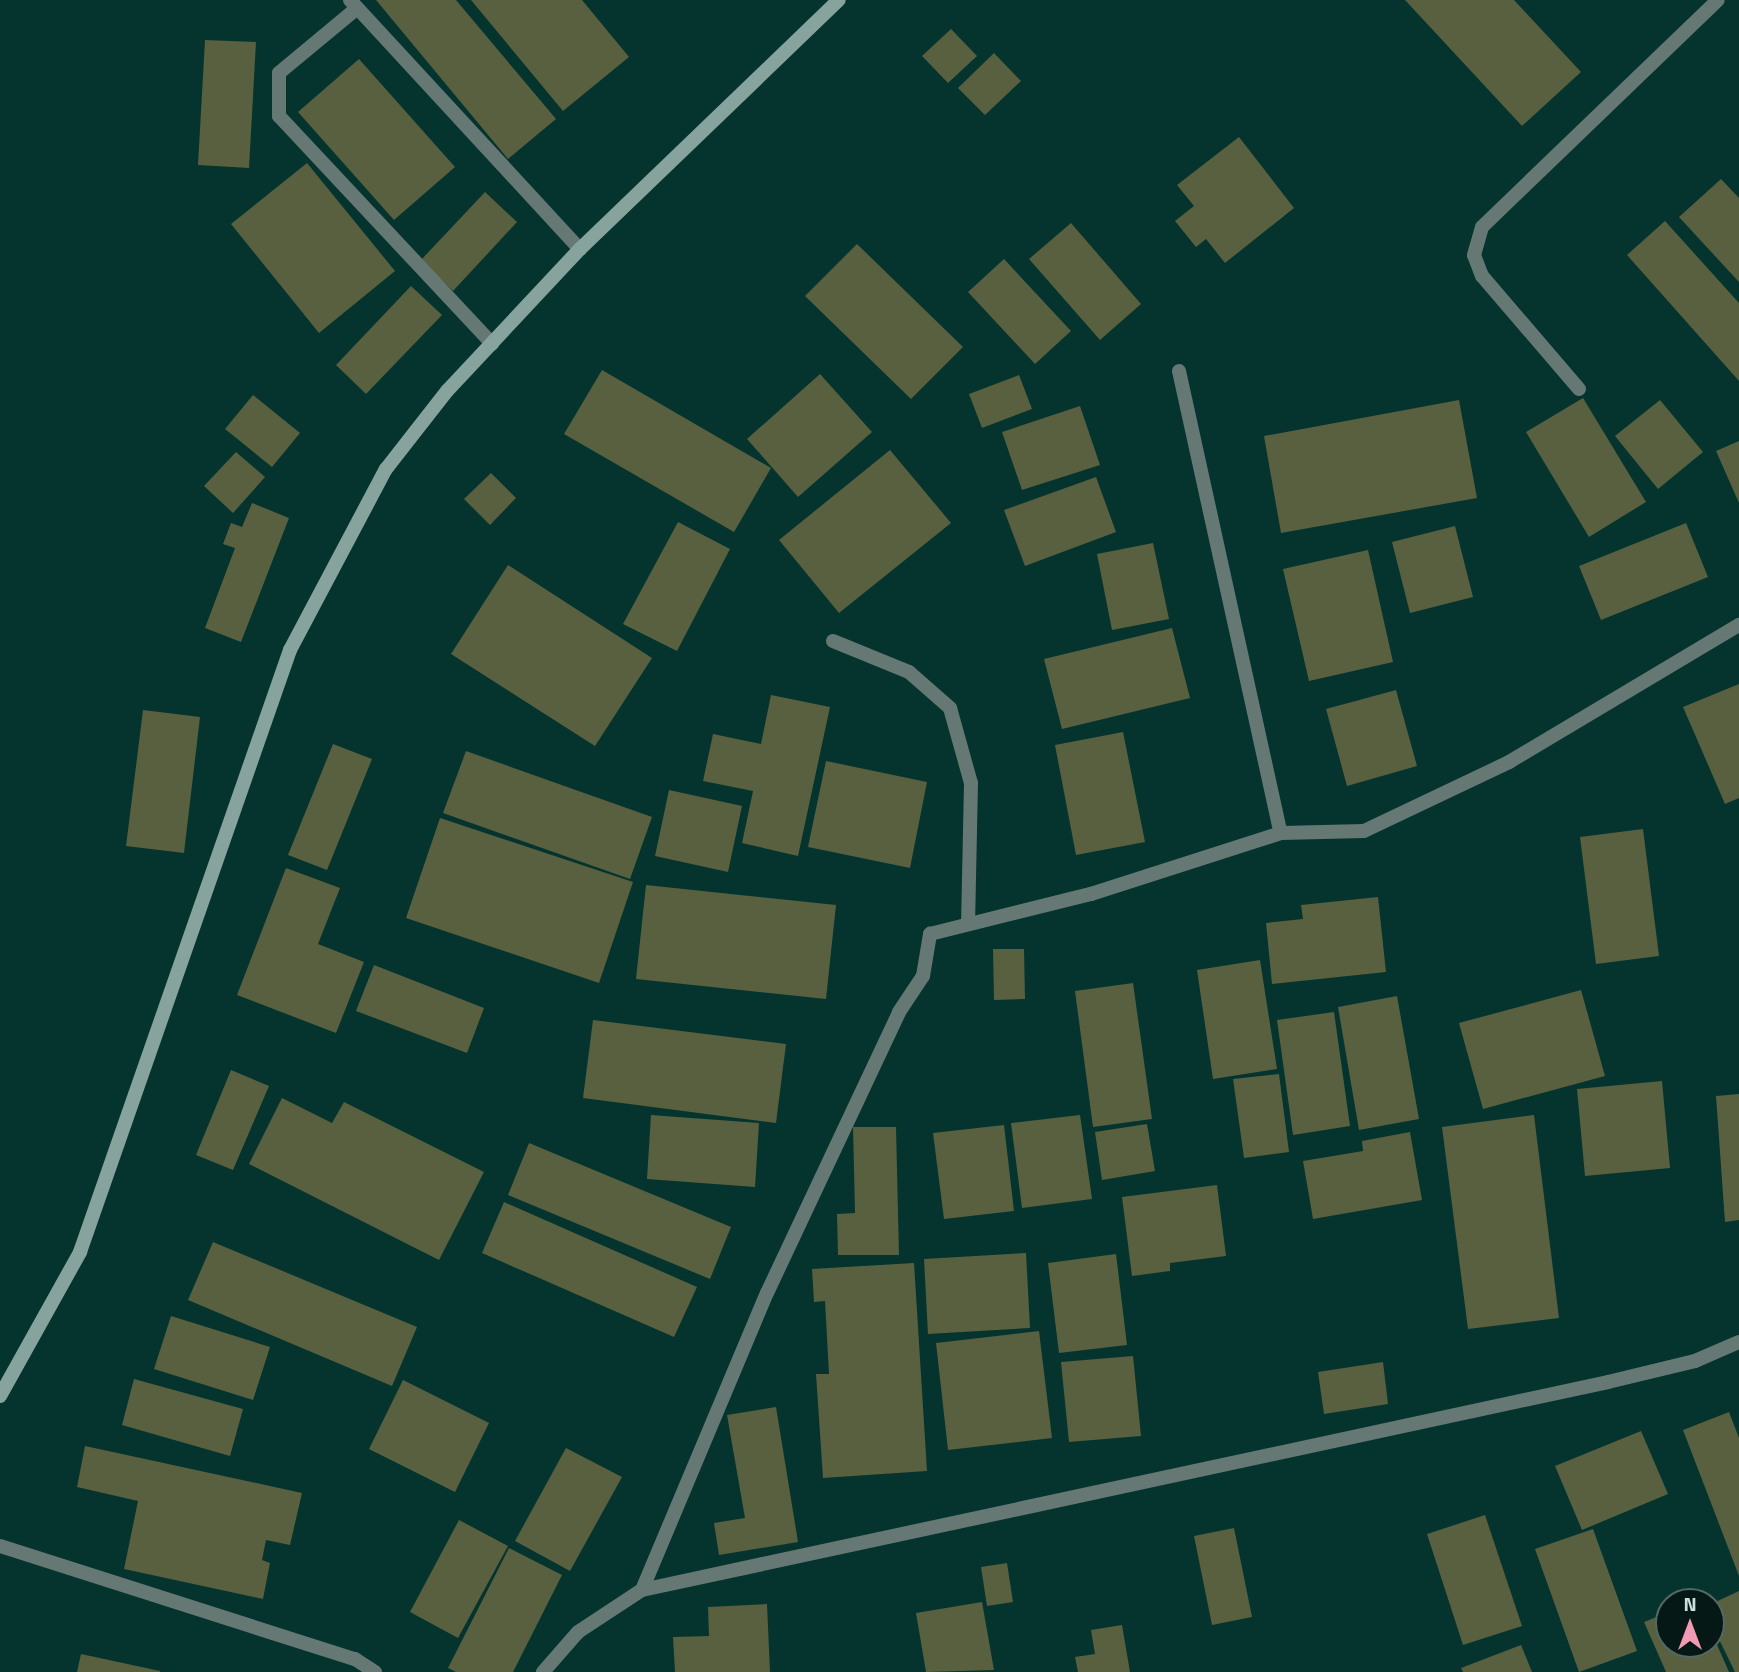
<!DOCTYPE html>
<style>
body{margin:0}
#map{position:relative;width:1739px;height:1672px;overflow:hidden;background:#04342d;font-family:"Titillium Web",sans-serif}
div>[style]{position:absolute}
[style*='--x']{left:calc(var(--x)*1px);top:calc(var(--y)*1px);width:calc(var(--w)*1px);rotate:calc(var(--a)*1deg)}
.building>*{inset:0;background:#586040}
.street>*{height:14px;margin:-7px;padding:0 7px;transform-origin:7px;border-radius:7px;background:#667874}
.secondary>*{height:14px;margin:-7px;padding:0 7px;transform-origin:7px;border-radius:7px;background:#86a49d}
span{translate:-50% -50%;white-space:nowrap;text-align:center;line-height:1.15;-webkit-text-stroke:5px #061815;paint-order:stroke}
.north{position:absolute;left:1655px;top:1588px;width:70px;height:70px;box-sizing:border-box;background:#061815;border:2px solid #546864;border-radius:50%;rotate:0deg;font-size:19px;font-weight:700;line-height:28px;text-align:center;color:#cae1db}
.north::after{content:'';display:block;margin:auto;width:24px;height:32px;background:#f09ab4;clip-path:polygon(50% 0,100% 100%,50% 72%,0 100%)}
</style>
<div id="map">
<div class="building">
<div style="clip-path:polygon(376px 0,456px 0,556px 119px,508px 159px)"></div>
<div style="clip-path:polygon(471px 0,582px 0,629px 57px,563px 111px)"></div>
<div style="clip-path:polygon(1405px 0,1514px 0,1581px 72px,1522px 126px)"></div>
<div style="clip-path:polygon(951px 29px,977px 56px,948px 83px,922px 56px)"></div>
<div style="clip-path:polygon(205px 40px,256px 42px,249px 168px,198px 165px)"></div>
<div style="clip-path:polygon(994px 53px,1021px 81px,985px 115px,958px 88px)"></div>
<div style="clip-path:polygon(359px 59px,455px 167px,394px 220px,298px 112px)"></div>
<div style="clip-path:polygon(1239px 137px,1294px 208px,1225px 263px,1206px 239px,1196px 247px,1175px 221px,1194px 206px,1177px 185px)"></div>
<div style="clip-path:polygon(307px 163px,395px 271px,319px 333px,231px 224px)"></div>
<div style="clip-path:polygon(1721px 179px,1739px 198px,1739px 282px,1679px 217px)"></div>
<div style="clip-path:polygon(485px 192px,517px 222px,453px 291px,421px 260px)"></div>
<div style="clip-path:polygon(1665px 221px,1739px 303px,1739px 381px,1627px 255px)"></div>
<div style="clip-path:polygon(1071px 223px,1141px 304px,1100px 340px,1029px 259px)"></div>
<div style="clip-path:polygon(857px 244px,963px 347px,911px 399px,805px 296px)"></div>
<div style="clip-path:polygon(1004px 259px,1071px 331px,1035px 364px,968px 292px)"></div>
<div style="clip-path:polygon(411px 286px,442px 315px,366px 394px,336px 365px)"></div>
<div style="clip-path:polygon(602px 370px,771px 468px,734px 532px,564px 434px)"></div>
<div style="clip-path:polygon(820px 374px,872px 432px,798px 497px,747px 439px)"></div>
<div style="clip-path:polygon(1019px 375px,1032px 409px,982px 428px,969px 394px)"></div>
<div style="clip-path:polygon(253px 395px,300px 433px,272px 467px,225px 429px)"></div>
<div style="clip-path:polygon(1583px 398px,1646px 502px,1589px 537px,1526px 432px)"></div>
<div style="clip-path:polygon(1459px 400px,1477px 498px,1281px 533px,1264px 436px)"></div>
<div style="clip-path:polygon(1660px 400px,1703px 452px,1658px 489px,1615px 436px)"></div>
<div style="clip-path:polygon(1080px 406px,1100px 465px,1022px 490px,1002px 432px)"></div>
<div style="clip-path:polygon(1739px 441px,1739px 503px,1716px 451px)"></div>
<div style="clip-path:polygon(890px 450px,951px 523px,839px 613px,779px 540px)"></div>
<div style="clip-path:polygon(236px 452px,265px 477px,233px 513px,204px 486px)"></div>
<div style="clip-path:polygon(491px 473px,516px 498px,490px 525px,464px 499px)"></div>
<div style="clip-path:polygon(1096px 477px,1116px 532px,1025px 566px,1004px 510px)"></div>
<div style="clip-path:polygon(252px 503px,289px 518px,241px 642px,205px 628px,235px 548px,223px 544px,231px 523px,242px 527px)"></div>
<div style="clip-path:polygon(678px 522px,730px 549px,677px 651px,623px 624px)"></div>
<div style="clip-path:polygon(1686px 523px,1708px 577px,1601px 620px,1579px 566px)"></div>
<div style="clip-path:polygon(1455px 526px,1473px 597px,1410px 613px,1392px 542px)"></div>
<div style="clip-path:polygon(1153px 543px,1169px 619px,1112px 630px,1097px 554px)"></div>
<div style="clip-path:polygon(1368px 550px,1393px 662px,1309px 681px,1283px 569px)"></div>
<div style="clip-path:polygon(508px 565px,652px 658px,595px 746px,451px 654px)"></div>
<div style="clip-path:polygon(1172px 628px,1190px 698px,1062px 729px,1044px 659px)"></div>
<div style="clip-path:polygon(1739px 684px,1739px 798px,1725px 804px,1683px 707px)"></div>
<div style="clip-path:polygon(1396px 690px,1417px 766px,1347px 786px,1326px 709px)"></div>
<div style="clip-path:polygon(771px 695px,830px 707px,798px 856px,742px 843px,753px 791px,703px 781px,713px 734px,761px 744px)"></div>
<div style="clip-path:polygon(143px 710px,200px 717px,184px 853px,126px 846px)"></div>
<div style="clip-path:polygon(1123px 732px,1145px 842px,1076px 855px,1055px 745px)"></div>
<div style="clip-path:polygon(333px 744px,372px 759px,327px 870px,288px 855px)"></div>
<div style="clip-path:polygon(466px 751px,652px 817px,630px 879px,443px 813px)"></div>
<div style="clip-path:polygon(826px 761px,927px 782px,910px 868px,808px 847px)"></div>
<div style="clip-path:polygon(669px 790px,742px 806px,728px 872px,655px 856px)"></div>
<div style="clip-path:polygon(440px 818px,633px 882px,599px 983px,406px 918px)"></div>
<div style="clip-path:polygon(1643px 829px,1659px 956px,1596px 964px,1580px 837px)"></div>
<div style="clip-path:polygon(286px 868px,340px 888px,318px 944px,364px 962px,336px 1033px,237px 995px)"></div>
<div style="clip-path:polygon(646px 885px,836px 905px,826px 999px,636px 979px)"></div>
<div style="clip-path:polygon(1378px 897px,1386px 972px,1272px 984px,1266px 923px,1303px 919px,1301px 905px)"></div>
<div style="clip-path:polygon(993px 949px,1024px 949px,1025px 999px,994px 1000px)"></div>
<div style="clip-path:polygon(1260px 960px,1277px 1069px,1213px 1079px,1197px 970px)"></div>
<div style="clip-path:polygon(374px 965px,484px 1008px,467px 1053px,356px 1011px)"></div>
<div style="clip-path:polygon(1133px 983px,1152px 1119px,1093px 1127px,1075px 991px)"></div>
<div style="clip-path:polygon(1581px 990px,1605px 1076px,1483px 1109px,1459px 1023px)"></div>
<div style="clip-path:polygon(1397px 996px,1419px 1119px,1359px 1130px,1338px 1007px)"></div>
<div style="clip-path:polygon(1334px 1012px,1350px 1126px,1293px 1135px,1277px 1020px)"></div>
<div style="clip-path:polygon(593px 1020px,786px 1044px,776px 1123px,583px 1098px)"></div>
<div style="clip-path:polygon(231px 1070px,269px 1086px,233px 1170px,196px 1155px)"></div>
<div style="clip-path:polygon(1279px 1074px,1289px 1152px,1244px 1158px,1233px 1079px)"></div>
<div style="clip-path:polygon(1662px 1081px,1670px 1168px,1585px 1176px,1577px 1089px)"></div>
<div style="clip-path:polygon(1739px 1094px,1739px 1220px,1725px 1222px,1716px 1096px)"></div>
<div style="clip-path:polygon(282px 1098px,332px 1123px,344px 1102px,484px 1172px,439px 1260px,249px 1164px)"></div>
<div style="clip-path:polygon(651px 1115px,759px 1123px,755px 1187px,647px 1179px)"></div>
<div style="clip-path:polygon(1080px 1115px,1092px 1199px,1022px 1208px,1011px 1123px)"></div>
<div style="clip-path:polygon(1534px 1115px,1559px 1318px,1468px 1329px,1442px 1127px)"></div>
<div style="clip-path:polygon(1147px 1124px,1155px 1171px,1102px 1180px,1095px 1132px)"></div>
<div style="clip-path:polygon(1004px 1125px,1014px 1211px,944px 1219px,933px 1133px)"></div>
<div style="clip-path:polygon(853px 1127px,896px 1127px,899px 1255px,838px 1255px,837px 1214px,855px 1213px)"></div>
<div style="clip-path:polygon(1410px 1132px,1422px 1200px,1313px 1219px,1303px 1161px,1363px 1151px,1362px 1141px)"></div>
<div style="clip-path:polygon(529px 1143px,731px 1227px,710px 1279px,508px 1195px)"></div>
<div style="clip-path:polygon(1217px 1185px,1226px 1256px,1170px 1263px,1170px 1271px,1132px 1276px,1122px 1197px)"></div>
<div style="clip-path:polygon(504px 1202px,697px 1287px,674px 1337px,482px 1253px)"></div>
<div style="clip-path:polygon(213px 1242px,417px 1327px,392px 1386px,188px 1300px)"></div>
<div style="clip-path:polygon(1026px 1253px,1030px 1328px,928px 1334px,924px 1259px)"></div>
<div style="clip-path:polygon(1116px 1254px,1127px 1345px,1059px 1353px,1048px 1263px)"></div>
<div style="clip-path:polygon(914px 1263px,927px 1471px,823px 1478px,816px 1374px,829px 1374px,825px 1301px,814px 1302px,812px 1269px)"></div>
<div style="clip-path:polygon(171px 1316px,270px 1347px,253px 1400px,154px 1369px)"></div>
<div style="clip-path:polygon(1039px 1331px,1052px 1438px,948px 1450px,936px 1343px)"></div>
<div style="clip-path:polygon(1133px 1356px,1141px 1436px,1069px 1442px,1061px 1362px)"></div>
<div style="clip-path:polygon(1383px 1362px,1388px 1404px,1324px 1414px,1318px 1372px)"></div>
<div style="clip-path:polygon(134px 1379px,243px 1409px,230px 1456px,122px 1425px)"></div>
<div style="clip-path:polygon(403px 1380px,489px 1423px,455px 1492px,369px 1449px)"></div>
<div style="clip-path:polygon(776px 1407px,798px 1542px,719px 1555px,714px 1523px,745px 1518px,727px 1415px)"></div>
<div style="clip-path:polygon(1729px 1412px,1739px 1438px,1739px 1576px,1683px 1430px)"></div>
<div style="clip-path:polygon(1641px 1431px,1668px 1494px,1582px 1530px,1555px 1466px)"></div>
<div style="clip-path:polygon(85px 1446px,302px 1493px,290px 1545px,266px 1540px,262px 1560px,270px 1563px,263px 1599px,124px 1569px,138px 1501px,77px 1487px)"></div>
<div style="clip-path:polygon(566px 1448px,622px 1477px,570px 1571px,515px 1541px)"></div>
<div style="clip-path:polygon(1485px 1515px,1522px 1626px,1463px 1645px,1427px 1534px)"></div>
<div style="clip-path:polygon(459px 1520px,508px 1546px,458px 1638px,410px 1612px)"></div>
<div style="clip-path:polygon(1234px 1528px,1252px 1617px,1212px 1625px,1194px 1536px)"></div>
<div style="clip-path:polygon(1593px 1529px,1637px 1651px,1579px 1672px,1535px 1549px)"></div>
<div style="clip-path:polygon(509px 1548px,562px 1575px,513px 1672px,456px 1672px,448px 1668px)"></div>
<div style="clip-path:polygon(1007px 1563px,1013px 1602px,987px 1606px,981px 1567px)"></div>
<div style="clip-path:polygon(1739px 1591px,1739px 1672px,1735px 1672px,1711px 1623px,1711px 1604px)"></div>
<div style="clip-path:polygon(982px 1602px,994px 1670px,926px 1672px,916px 1613px)"></div>
<div style="clip-path:polygon(767px 1604px,770px 1672px,675px 1672px,673px 1637px,709px 1636px,708px 1607px)"></div>
<div style="clip-path:polygon(1669px 1612px,1669px 1644px,1711px 1644px,1711px 1631px,1729px 1672px,1666px 1672px,1644px 1622px)"></div>
<div style="clip-path:polygon(1122px 1625px,1130px 1672px,1078px 1672px,1075px 1657px,1095px 1654px,1091px 1630px)"></div>
<div style="clip-path:polygon(1521px 1645px,1532px 1672px,1463px 1672px,1461px 1668px)"></div>
<div style="clip-path:polygon(81px 1654px,160px 1671px,160px 1672px,77px 1672px)"></div>
</div>
<div class="street">
<div style="--x:350;--y:0;--w:339;--a:47.3"></div>
<div style="--x:356;--y:9;--w:100;--a:140.3"></div>
<div style="--x:279;--y:73;--w:43;--a:90"></div>
<div style="--x:279;--y:116;--w:312;--a:46.9"></div>
<div style="--x:1179;--y:371;--w:473;--a:77.6"></div>
<div style="--x:1579;--y:389;--w:149;--a:-130.6"></div>
<div style="--x:1482;--y:276;--w:22;--a:-111"></div>
<div style="--x:1474;--y:255;--w:29;--a:-74"></div>
<div style="--x:1482;--y:227;--w:327;--a:-43.9"></div>
<div style="--x:833;--y:641;--w:82;--a:22.2"></div>
<div style="--x:909;--y:672;--w:55;--a:41.3"></div>
<div style="--x:950;--y:708;--w:78;--a:74.4"></div>
<div style="--x:971;--y:783;--w:141;--a:91.2"></div>
<div style="--x:0;--y:1546;--w:373;--a:17.7"></div>
<div style="--x:355;--y:1659;--w:24;--a:33"></div>
<div style="--x:642;--y:1590;--w:988;--a:-12.15"></div>
<div style="--x:1608;--y:1382;--w:89;--a:-13.6"></div>
<div style="--x:1695;--y:1361;--w:48;--a:-23.4"></div>
<div style="--x:543;--y:1672;--w:53;--a:-48.8"></div>
<div style="--x:578;--y:1632;--w:77;--a:-33.3"></div>
<div style="--x:642;--y:1590;--w:322;--a:-67.2"></div>
<div style="--x:767;--y:1293;--w:310;--a:-64.8"></div>
<div style="--x:899;--y:1012;--w:43;--a:-56.3"></div>
<div style="--x:923;--y:976;--w:43;--a:-80.5"></div>
<div style="--x:930;--y:934;--w:166;--a:-14"></div>
<div style="--x:1091;--y:894;--w:200;--a:-17.8"></div>
<div style="--x:1281;--y:833;--w:83;--a:-1.4"></div>
<div style="--x:1364;--y:831;--w:161;--a:-25.4"></div>
<div style="--x:1509;--y:762;--w:268;--a:-30.8"></div>
</div>
<div class="secondary">
<div style="--x:0;--y:1396;--w:165;--a:-60.9"></div>
<div style="--x:80;--y:1252;--w:638;--a:-70.77"></div>
<div style="--x:290;--y:650;--w:205;--a:-62.1"></div>
<div style="--x:386;--y:469;--w:99;--a:-52"></div>
<div style="--x:447;--y:391;--w:195;--a:-46.9"></div>
<div style="--x:580;--y:249;--w:359;--a:-43.9"></div>
</div>
<div class="north">N</div>
</div>
